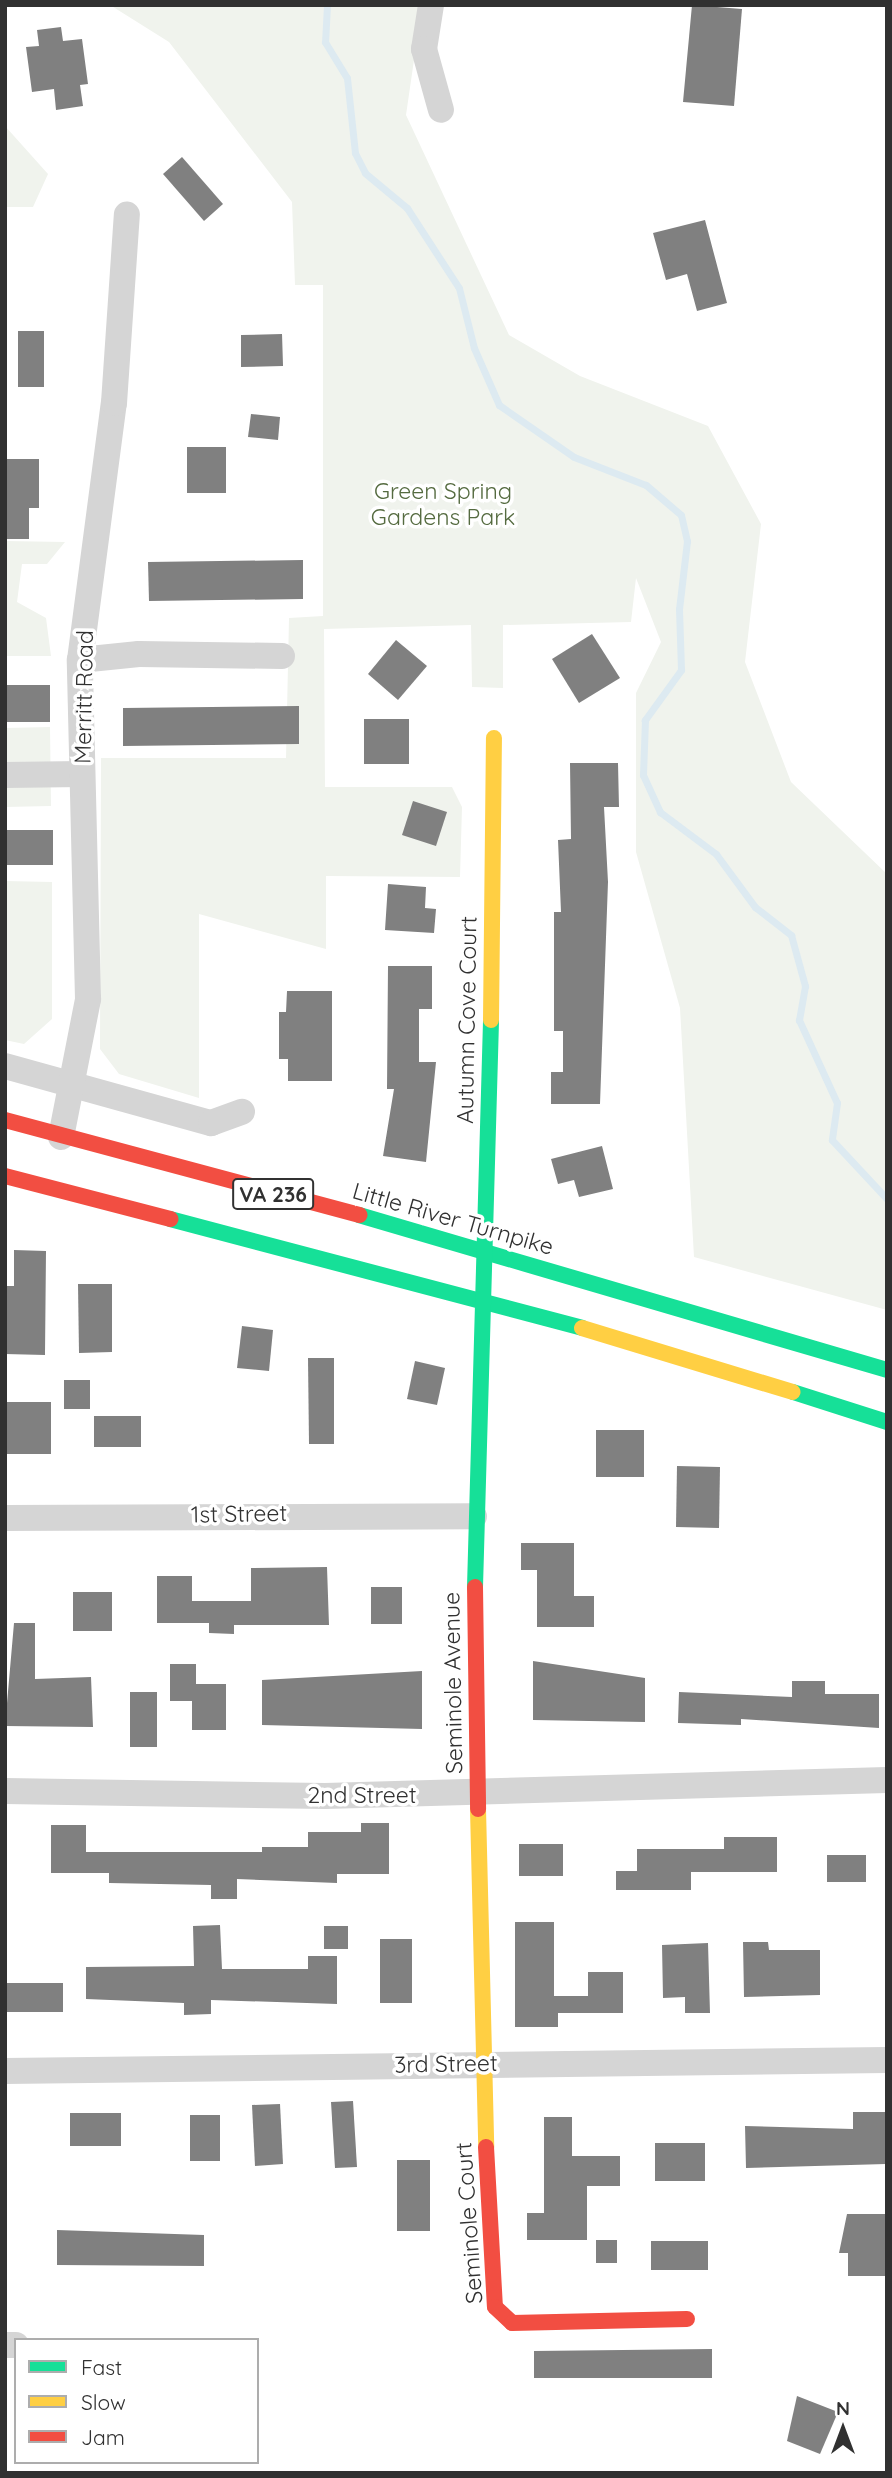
<!DOCTYPE html>
<style>
body{margin:0}
#map{position:relative;width:892px;height:2478px;overflow:hidden;background:#fff;font-family:Quicksand,sans-serif}
div>[style]{position:absolute}
[style*='--x']{left:calc(var(--x)*1px);top:calc(var(--y)*1px);width:calc(var(--w)*1px);rotate:calc(var(--a)*1deg)}
.green>*{inset:0;background:#f0f3ed}
.stream>*{height:7px;margin:-3.5px;padding:0 3.5px;transform-origin:3.5px;border-radius:3.5px;background:#ddeaf1}
.building>*{inset:0;background:#808080}
.street>*{height:26px;margin:-13px;padding:0 13px;transform-origin:13px;border-radius:13px;background:#d5d5d5}
.fast>*{height:16px;margin:-8px;padding:0 8px;transform-origin:8px;border-radius:8px;background:#16e098}
.slow>*{height:16px;margin:-8px;padding:0 8px;transform-origin:8px;border-radius:8px;background:#ffcf43}
.jam>*{height:16px;margin:-8px;padding:0 8px;transform-origin:8px;border-radius:8px;background:#f24e42}
span{translate:-50% -50%;white-space:nowrap;text-align:center;line-height:1.15;-webkit-text-stroke:7px #fff;paint-order:stroke}
.shield-label span{padding:2px 5px;background:#fff;border:2px solid;border-radius:5px;-webkit-text-stroke-width:0}
.shield-label{font-size:21px;color:#313131;font-weight:700}
.park-label{font-size:23px;color:#556b40}
.street-label{font-size:23px;color:#313131}
.frame{position:absolute;inset:0;border:7px solid #313131;pointer-events:none}
.legend{position:absolute;left:14px;top:2338px;width:245px;height:126px;box-sizing:border-box;background:#fff;border:2px solid #adadad;margin:0;padding:9px 12px;list-style:none;font-size:21px;color:#313131}
.legend li{display:flex;align-items:center;gap:14px;height:35px}
.legend b{width:35px;border:2px solid #adadad}
.north{position:absolute;left:808px;top:2394px;width:70px;height:70px;-webkit-text-stroke:5px #fff;paint-order:stroke;rotate:0deg;font-size:19px;font-weight:700;line-height:28px;text-align:center;color:#313131}
.north::after{content:'';display:block;margin:auto;width:24px;height:32px;background:#313131;clip-path:polygon(50% 0,100% 100%,50% 72%,0 100%)}
</style>
<div id="map">
<div class="green">
<div style="clip-path:polygon(110px 5px,422px 5px,406px 115px,509px 335px,580px 376px,708px 426px,761px 524px,745px 662px,791px 782px,887px 874px,887px 1310px,694px 1257px,680px 1008px,636px 852px,636px 693px,661px 642px,636px 578px,631px 622px,503px 625px,503px 688px,472px 687px,471px 625px,324px 629px,325px 787px,452px 787px,462px 807px,460px 877px,326px 876px,326px 949px,199px 914px,199px 1098px,119px 1074px,100px 1049px,101px 758px,286px 758px,289px 618px,323px 616px,323px 285px,295px 285px,292px 202px,169px 42px)"></div>
<div style="clip-path:polygon(5px 126px,48px 174px,33px 207px,5px 207px)"></div>
<div style="clip-path:polygon(5px 541px,65px 542px,47px 564px,22px 564px,17px 602px,46px 618px,51px 656px,5px 656px)"></div>
<div style="clip-path:polygon(50px 727px,51px 806px,5px 807px,5px 728px)"></div>
<div style="clip-path:polygon(5px 881px,52px 882px,52px 1019px,24px 1044px,5px 1040px)"></div>
</div>
<div class="stream">
<div style="--x:327;--y:5;--w:37;--a:93"></div>
<div style="--x:325;--y:42;--w:42;--a:58.6"></div>
<div style="--x:347;--y:78;--w:75;--a:83.9"></div>
<div style="--x:355;--y:153;--w:22;--a:63"></div>
<div style="--x:365;--y:173;--w:55;--a:39.8"></div>
<div style="--x:407;--y:208;--w:95;--a:57"></div>
<div style="--x:459;--y:288;--w:62;--a:76"></div>
<div style="--x:474;--y:348;--w:62;--a:66.3"></div>
<div style="--x:499;--y:405;--w:91;--a:34.7"></div>
<div style="--x:574;--y:457;--w:77;--a:21.3"></div>
<div style="--x:646;--y:485;--w:46;--a:40.6"></div>
<div style="--x:681;--y:515;--w:27;--a:77"></div>
<div style="--x:687;--y:541;--w:68;--a:96.7"></div>
<div style="--x:679;--y:609;--w:61;--a:88.1"></div>
<div style="--x:681;--y:670;--w:62;--a:125.8"></div>
<div style="--x:645;--y:720;--w:55;--a:92.1"></div>
<div style="--x:643;--y:775;--w:41;--a:65.3"></div>
<div style="--x:660;--y:812;--w:70;--a:36.9"></div>
<div style="--x:716;--y:854;--w:66;--a:53.7"></div>
<div style="--x:755;--y:907;--w:46;--a:37.9"></div>
<div style="--x:791;--y:935;--w:53;--a:74.6"></div>
<div style="--x:805;--y:986;--w:35;--a:100"></div>
<div style="--x:799;--y:1020;--w:91;--a:65.4"></div>
<div style="--x:837;--y:1103;--w:37;--a:98"></div>
<div style="--x:832;--y:1140;--w:81;--a:47"></div>
</div>
<div class="building">
<div style="clip-path:polygon(692px 5px,742px 9px,734px 106px,683px 102px)"></div>
<div style="clip-path:polygon(61px 27px,63px 41px,82px 39px,88px 84px,80px 85px,83px 106px,56px 110px,54px 89px,32px 92px,26px 47px,39px 46px,37px 30px)"></div>
<div style="clip-path:polygon(182px 157px,223px 204px,204px 221px,163px 174px)"></div>
<div style="clip-path:polygon(705px 220px,727px 303px,697px 311px,687px 274px,666px 280px,653px 233px)"></div>
<div style="clip-path:polygon(18px 331px,44px 331px,44px 387px,18px 387px)"></div>
<div style="clip-path:polygon(282px 334px,283px 366px,241px 367px,241px 335px)"></div>
<div style="clip-path:polygon(251px 414px,280px 417px,278px 440px,248px 437px)"></div>
<div style="clip-path:polygon(187px 447px,226px 447px,226px 493px,187px 493px)"></div>
<div style="clip-path:polygon(5px 459px,39px 459px,39px 508px,29px 508px,29px 539px,7px 539px)"></div>
<div style="clip-path:polygon(303px 560px,303px 599px,149px 601px,148px 562px)"></div>
<div style="clip-path:polygon(592px 634px,620px 678px,579px 703px,552px 659px)"></div>
<div style="clip-path:polygon(396px 640px,427px 666px,398px 700px,368px 674px)"></div>
<div style="clip-path:polygon(5px 685px,50px 685px,50px 722px,5px 722px)"></div>
<div style="clip-path:polygon(299px 706px,299px 744px,123px 746px,123px 708px)"></div>
<div style="clip-path:polygon(364px 719px,409px 719px,409px 764px,364px 764px)"></div>
<div style="clip-path:polygon(570px 763px,618px 763px,619px 807px,604px 807px,608px 882px,600px 1104px,551px 1104px,551px 1072px,563px 1072px,563px 1031px,554px 1031px,554px 912px,561px 912px,558px 840px,571px 839px)"></div>
<div style="clip-path:polygon(413px 801px,447px 812px,436px 846px,402px 835px)"></div>
<div style="clip-path:polygon(5px 830px,53px 830px,53px 865px,5px 865px)"></div>
<div style="clip-path:polygon(388px 884px,426px 887px,425px 908px,436px 909px,434px 933px,385px 930px)"></div>
<div style="clip-path:polygon(388px 966px,432px 966px,432px 1009px,419px 1009px,419px 1062px,436px 1062px,426px 1162px,383px 1156px,394px 1089px,387px 1089px)"></div>
<div style="clip-path:polygon(287px 991px,332px 991px,332px 1081px,288px 1081px,288px 1059px,279px 1059px,279px 1012px,286px 1012px)"></div>
<div style="clip-path:polygon(602px 1146px,613px 1189px,579px 1197px,574px 1180px,558px 1184px,551px 1159px)"></div>
<div style="clip-path:polygon(14px 1250px,46px 1251px,45px 1355px,5px 1354px,5px 1286px,14px 1286px)"></div>
<div style="clip-path:polygon(78px 1284px,112px 1284px,112px 1352px,79px 1353px)"></div>
<div style="clip-path:polygon(242px 1326px,273px 1330px,269px 1371px,237px 1368px)"></div>
<div style="clip-path:polygon(308px 1358px,334px 1358px,334px 1444px,309px 1444px)"></div>
<div style="clip-path:polygon(415px 1361px,445px 1368px,437px 1405px,407px 1399px)"></div>
<div style="clip-path:polygon(64px 1380px,90px 1380px,90px 1409px,64px 1409px)"></div>
<div style="clip-path:polygon(5px 1402px,51px 1402px,51px 1454px,5px 1454px)"></div>
<div style="clip-path:polygon(94px 1416px,141px 1416px,141px 1447px,94px 1447px)"></div>
<div style="clip-path:polygon(596px 1430px,644px 1430px,644px 1477px,596px 1477px)"></div>
<div style="clip-path:polygon(677px 1466px,720px 1467px,719px 1528px,676px 1527px)"></div>
<div style="clip-path:polygon(521px 1543px,574px 1543px,574px 1596px,594px 1596px,594px 1627px,537px 1627px,537px 1570px,521px 1570px)"></div>
<div style="clip-path:polygon(327px 1567px,329px 1625px,234px 1625px,234px 1634px,209px 1633px,209px 1623px,157px 1623px,157px 1576px,192px 1576px,192px 1601px,251px 1601px,251px 1568px)"></div>
<div style="clip-path:polygon(371px 1587px,402px 1587px,402px 1624px,371px 1624px)"></div>
<div style="clip-path:polygon(73px 1592px,112px 1592px,112px 1631px,73px 1631px)"></div>
<div style="clip-path:polygon(14px 1623px,35px 1623px,35px 1679px,91px 1677px,93px 1727px,5px 1726px)"></div>
<div style="clip-path:polygon(533px 1661px,645px 1678px,645px 1722px,533px 1720px)"></div>
<div style="clip-path:polygon(170px 1664px,196px 1664px,196px 1684px,226px 1684px,226px 1730px,192px 1730px,192px 1701px,170px 1701px)"></div>
<div style="clip-path:polygon(422px 1671px,422px 1729px,262px 1725px,262px 1680px)"></div>
<div style="clip-path:polygon(792px 1681px,825px 1681px,825px 1694px,879px 1694px,879px 1728px,741px 1719px,741px 1725px,678px 1723px,679px 1692px,792px 1697px)"></div>
<div style="clip-path:polygon(130px 1692px,157px 1692px,157px 1747px,130px 1747px)"></div>
<div style="clip-path:polygon(361px 1823px,389px 1823px,389px 1874px,337px 1874px,337px 1883px,237px 1879px,237px 1899px,211px 1899px,211px 1885px,109px 1883px,109px 1873px,51px 1873px,51px 1825px,86px 1825px,86px 1852px,262px 1852px,262px 1847px,308px 1847px,308px 1832px,361px 1832px)"></div>
<div style="clip-path:polygon(724px 1837px,777px 1837px,777px 1872px,691px 1872px,691px 1890px,616px 1890px,616px 1871px,637px 1871px,637px 1849px,724px 1849px)"></div>
<div style="clip-path:polygon(519px 1844px,563px 1844px,563px 1876px,519px 1876px)"></div>
<div style="clip-path:polygon(827px 1855px,866px 1855px,866px 1882px,827px 1882px)"></div>
<div style="clip-path:polygon(515px 1922px,554px 1922px,554px 1996px,588px 1996px,588px 1972px,623px 1972px,623px 2013px,558px 2013px,558px 2027px,515px 2027px)"></div>
<div style="clip-path:polygon(220px 1925px,222px 1969px,308px 1969px,308px 1956px,337px 1956px,337px 2004px,211px 2000px,211px 2014px,184px 2015px,184px 2003px,86px 1999px,86px 1967px,194px 1966px,193px 1926px)"></div>
<div style="clip-path:polygon(324px 1926px,348px 1926px,348px 1949px,324px 1949px)"></div>
<div style="clip-path:polygon(380px 1939px,412px 1939px,412px 2003px,380px 2003px)"></div>
<div style="clip-path:polygon(743px 1942px,768px 1942px,769px 1950px,820px 1950px,820px 1995px,744px 1997px)"></div>
<div style="clip-path:polygon(708px 1943px,710px 2013px,685px 2013px,685px 1997px,663px 1998px,662px 1945px)"></div>
<div style="clip-path:polygon(5px 1983px,63px 1983px,63px 2012px,5px 2012px)"></div>
<div style="clip-path:polygon(353px 2101px,357px 2167px,335px 2168px,331px 2102px)"></div>
<div style="clip-path:polygon(280px 2104px,283px 2164px,255px 2166px,252px 2105px)"></div>
<div style="clip-path:polygon(853px 2112px,886px 2112px,886px 2164px,746px 2168px,745px 2126px,853px 2129px)"></div>
<div style="clip-path:polygon(70px 2113px,121px 2113px,121px 2146px,70px 2146px)"></div>
<div style="clip-path:polygon(190px 2115px,220px 2115px,220px 2161px,190px 2161px)"></div>
<div style="clip-path:polygon(544px 2117px,572px 2117px,572px 2156px,620px 2156px,620px 2186px,587px 2186px,587px 2240px,527px 2240px,527px 2213px,544px 2213px)"></div>
<div style="clip-path:polygon(655px 2143px,705px 2143px,705px 2181px,655px 2181px)"></div>
<div style="clip-path:polygon(397px 2160px,430px 2160px,430px 2231px,397px 2231px)"></div>
<div style="clip-path:polygon(847px 2214px,887px 2214px,887px 2276px,848px 2276px,848px 2253px,839px 2253px)"></div>
<div style="clip-path:polygon(57px 2230px,204px 2235px,204px 2266px,57px 2265px)"></div>
<div style="clip-path:polygon(596px 2240px,617px 2240px,617px 2263px,596px 2263px)"></div>
<div style="clip-path:polygon(651px 2241px,708px 2241px,708px 2270px,651px 2270px)"></div>
<div style="clip-path:polygon(712px 2349px,712px 2378px,534px 2378px,534px 2351px)"></div>
<div style="clip-path:polygon(797px 2396px,838px 2412px,820px 2454px,787px 2441px)"></div>
</div>
<div class="street">
<div style="--x:431;--y:5;--w:45;--a:99"></div>
<div style="--x:424;--y:49;--w:63;--a:74.4"></div>
<div style="--x:80;--y:660;--w:59;--a:-5.8"></div>
<div style="--x:139;--y:654;--w:143;--a:0.8"></div>
<div style="--x:5;--y:775;--w:77;--a:-0.7"></div>
<div style="--x:5;--y:1066;--w:214;--a:15.5"></div>
<div style="--x:211;--y:1123;--w:33;--a:-20"></div>
<div style="--x:61;--y:1137;--w:141;--a:-78.9"></div>
<div style="--x:88;--y:999;--w:339;--a:-91.4"></div>
<div style="--x:80;--y:660;--w:259;--a:-82.5"></div>
<div style="--x:114;--y:403;--w:189;--a:-86.1"></div>
<div style="--x:5;--y:1518;--w:469;--a:-0.2"></div>
<div style="--x:5;--y:1791;--w:320;--a:0.9"></div>
<div style="--x:325;--y:1796;--w:562;--a:-1.63"></div>
<div style="--x:5;--y:2071;--w:882;--a:-0.71"></div>
<div style="--x:5;--y:2345;--w:11;--a:0"></div>
</div>
<div class="fast">
<div style="--x:359;--y:1215;--w:550;--a:16.36"></div>
<div style="--x:170;--y:1219;--w:426;--a:14.8"></div>
<div style="--x:793;--y:1392;--w:99;--a:17.7"></div>
<div style="--x:475;--y:1587;--w:567;--a:-88.38"></div>
</div>
<div class="slow">
<div style="--x:491;--y:1020;--w:282;--a:-89.4"></div>
<div style="--x:582;--y:1328;--w:220;--a:16.9"></div>
<div style="--x:478;--y:1809;--w:338;--a:88.6"></div>
</div>
<div class="jam">
<div style="--x:5;--y:1120;--w:367;--a:15"></div>
<div style="--x:5;--y:1176;--w:171;--a:14.6"></div>
<div style="--x:475;--y:1587;--w:222;--a:89.2"></div>
<div style="--x:486;--y:2147;--w:160;--a:86.8"></div>
<div style="--x:495;--y:2307;--w:23;--a:43"></div>
<div style="--x:512;--y:2323;--w:175;--a:-1.3"></div>
</div>
<div class="shield-label">
<span style="left:273px;top:1194px">VA 236</span>
</div>
<div class="park-label">
<span style="left:443px;top:504px">Green Spring<br>Gardens Park</span>
</div>
<div class="street-label">
<span style="left:84px;top:697px;rotate:-89deg">Merritt Road</span>
<span style="left:467px;top:1020px;rotate:-89deg">Autumn Cove Court</span>
<span style="left:453px;top:1219px;rotate:16deg">Little River Turnpike</span>
<span style="left:239px;top:1514px;rotate:-1deg">1st Street</span>
<span style="left:453px;top:1683px;rotate:-91deg">Seminole Avenue</span>
<span style="left:362px;top:1795px">2nd Street</span>
<span style="left:446px;top:2064px;rotate:-1deg">3rd Street</span>
<span style="left:469px;top:2223px;rotate:-94deg">Seminole Court</span>
</div>
<div class="frame"></div>
<ul class="legend">
<li><b style="height:9px;background:#16e098"></b>Fast</li>
<li><b style="height:9px;background:#ffcf43"></b>Slow</li>
<li><b style="height:9px;background:#f24e42"></b>Jam</li>
</ul>
<div class="north">N</div>
</div>
